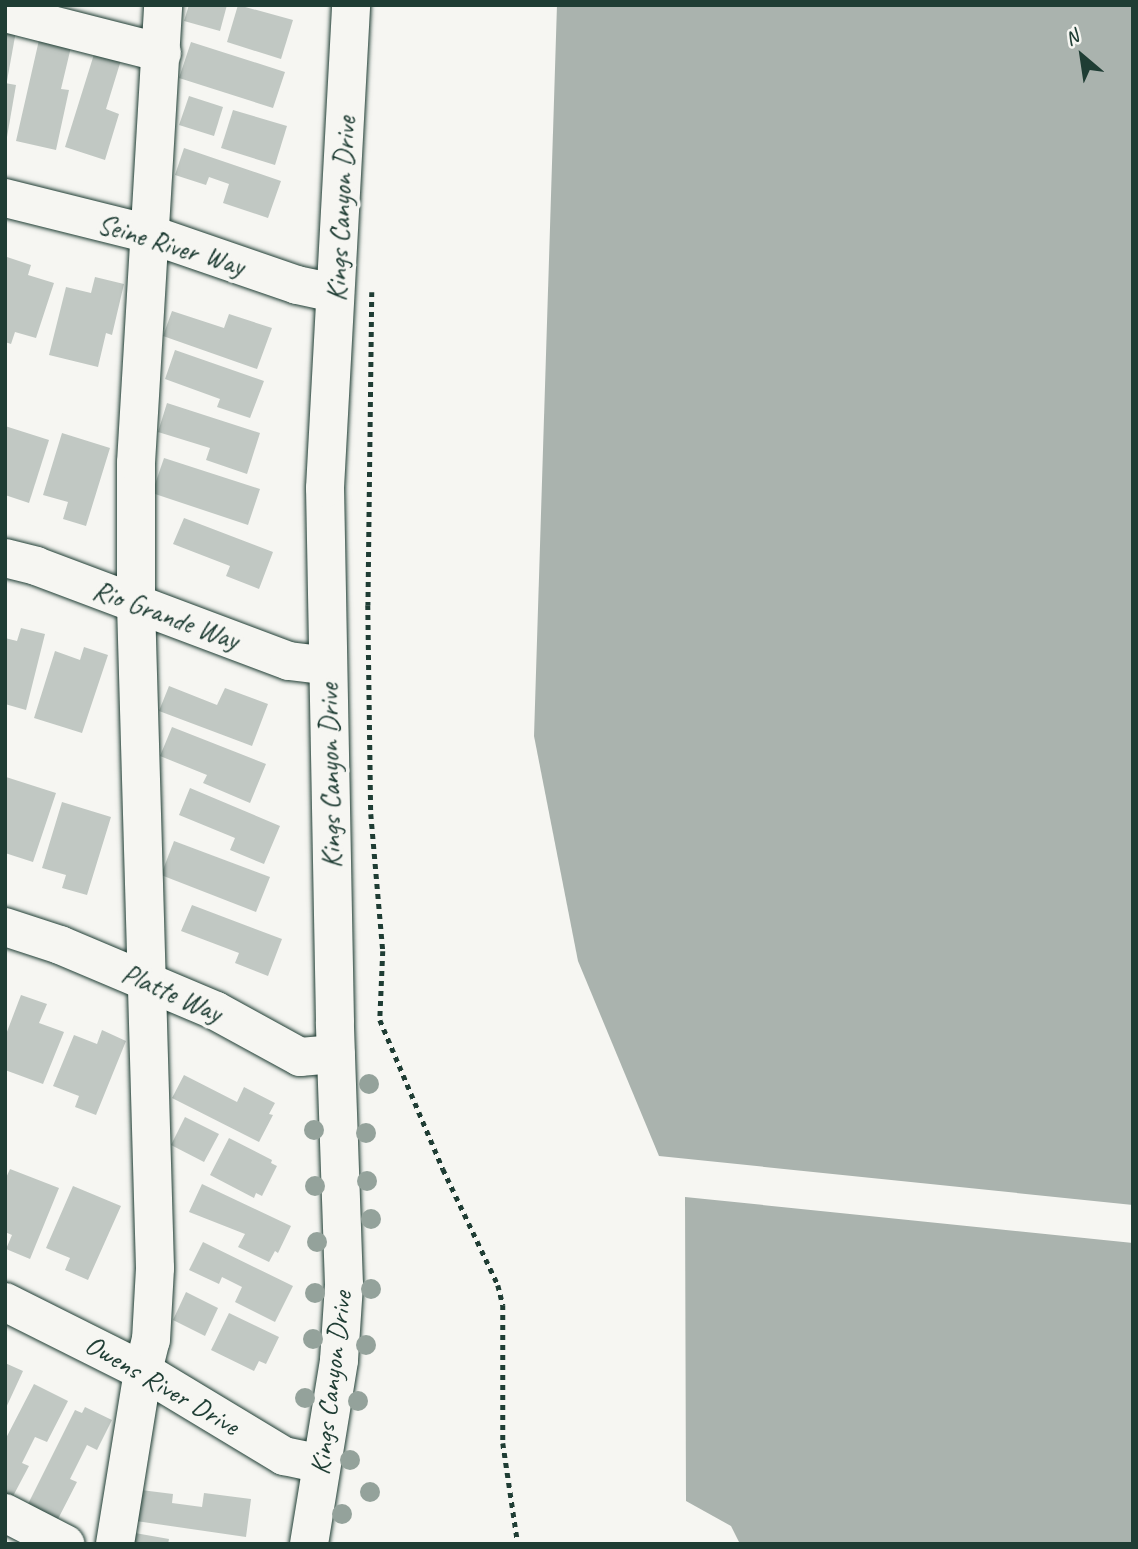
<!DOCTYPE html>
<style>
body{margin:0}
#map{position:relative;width:1138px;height:1549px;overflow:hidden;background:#f6f6f2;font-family:Caveat,sans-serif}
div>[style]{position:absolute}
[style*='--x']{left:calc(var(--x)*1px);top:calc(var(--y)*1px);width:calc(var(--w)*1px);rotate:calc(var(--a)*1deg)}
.water>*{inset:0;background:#aab3ae}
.building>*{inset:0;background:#c1c8c3}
.path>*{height:4.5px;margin-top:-2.25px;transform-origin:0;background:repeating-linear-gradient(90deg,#1f3d34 0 5px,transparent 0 10px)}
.roads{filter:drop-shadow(0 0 2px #1f3d34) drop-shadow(0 0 2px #1f3d34)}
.minor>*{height:38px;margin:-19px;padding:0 19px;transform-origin:19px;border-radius:19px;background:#f6f6f2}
.trees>*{width:20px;height:20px;margin:-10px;border-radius:50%;background:#94a29b}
span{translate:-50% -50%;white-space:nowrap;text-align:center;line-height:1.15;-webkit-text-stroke:7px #f6f6f2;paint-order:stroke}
.street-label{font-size:28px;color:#1f3d34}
.frame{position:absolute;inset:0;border:7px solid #1f3d34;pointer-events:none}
.north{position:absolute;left:1047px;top:21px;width:70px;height:70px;-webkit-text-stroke:5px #f6f6f2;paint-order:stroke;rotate:331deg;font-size:19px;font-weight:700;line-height:28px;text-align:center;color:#1f3d34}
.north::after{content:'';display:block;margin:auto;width:24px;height:32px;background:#1f3d34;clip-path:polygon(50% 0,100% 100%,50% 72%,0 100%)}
</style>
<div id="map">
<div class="water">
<div style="clip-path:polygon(557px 5px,1133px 5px,1133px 1205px,659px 1156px,578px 961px,534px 736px)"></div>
<div style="clip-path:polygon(685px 1197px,1133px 1243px,1133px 1544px,740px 1544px,731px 1526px,686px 1501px)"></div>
</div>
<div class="building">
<div style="clip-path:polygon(189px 5px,227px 5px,220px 31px,184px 21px)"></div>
<div style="clip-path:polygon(238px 5px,293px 20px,281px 59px,227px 42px)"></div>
<div style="clip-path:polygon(5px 29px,16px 31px,7px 81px,5px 81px)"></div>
<div style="clip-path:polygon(39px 40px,71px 47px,61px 89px,69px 90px,56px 150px,16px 141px)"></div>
<div style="clip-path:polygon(191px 42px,285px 72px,273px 108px,179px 78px)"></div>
<div style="clip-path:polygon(95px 51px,121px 60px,106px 109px,119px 114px,105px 160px,65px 147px)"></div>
<div style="clip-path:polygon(5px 83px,16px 85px,7px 137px,5px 137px)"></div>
<div style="clip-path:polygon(189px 96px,223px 107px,214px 136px,179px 125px)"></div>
<div style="clip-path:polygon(233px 110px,287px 126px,275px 165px,221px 148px)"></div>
<div style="clip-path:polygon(184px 148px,281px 181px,268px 218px,223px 203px,229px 184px,209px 177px,206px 185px,175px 175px)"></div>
<div style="clip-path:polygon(7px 257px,31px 265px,28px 275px,54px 283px,36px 338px,15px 332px,11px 344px,5px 342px)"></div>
<div style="clip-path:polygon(95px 277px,124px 284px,112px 335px,106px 333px,98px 367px,49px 355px,66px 287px,91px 293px)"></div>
<div style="clip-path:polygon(172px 311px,224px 328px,229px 314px,272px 328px,257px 369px,163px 336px)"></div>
<div style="clip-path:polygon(175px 350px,264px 381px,250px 418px,217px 407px,220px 399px,165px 379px)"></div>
<div style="clip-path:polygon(167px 403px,260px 433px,247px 474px,206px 460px,210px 448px,158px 432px)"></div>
<div style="clip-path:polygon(5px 426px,49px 440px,29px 503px,5px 495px)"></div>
<div style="clip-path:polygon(62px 433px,110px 448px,86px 526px,63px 519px,68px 502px,43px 495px)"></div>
<div style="clip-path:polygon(164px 458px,260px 489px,248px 525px,152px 493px)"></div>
<div style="clip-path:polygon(184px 518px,273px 552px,259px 589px,226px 576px,230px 566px,173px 544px)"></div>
<div style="clip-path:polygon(21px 628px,45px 634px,26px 710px,5px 704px,5px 638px,17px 641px)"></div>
<div style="clip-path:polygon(84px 647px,108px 655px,82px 733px,34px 718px,55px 651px,80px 660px)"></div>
<div style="clip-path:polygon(169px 686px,217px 705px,225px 688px,268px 704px,252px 746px,159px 711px)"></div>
<div style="clip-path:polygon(172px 727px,266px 764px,250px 803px,203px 783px,207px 775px,160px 756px)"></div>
<div style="clip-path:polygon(6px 777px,56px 793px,33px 862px,5px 853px)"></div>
<div style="clip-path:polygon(190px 788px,280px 826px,264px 864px,230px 850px,235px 838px,179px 815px)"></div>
<div style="clip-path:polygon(62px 802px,111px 817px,87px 895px,62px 888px,66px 875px,42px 868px)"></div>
<div style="clip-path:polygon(174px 841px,270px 877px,256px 912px,161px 875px)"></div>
<div style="clip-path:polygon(192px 905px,282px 939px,268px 976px,235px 963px,239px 953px,181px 931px)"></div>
<div style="clip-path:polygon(21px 995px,47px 1004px,39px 1023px,64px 1032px,43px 1084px,5px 1070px,5px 1037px)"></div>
<div style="clip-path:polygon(102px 1030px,126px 1041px,96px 1115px,75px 1107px,79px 1096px,53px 1086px,74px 1035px,97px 1044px)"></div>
<div style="clip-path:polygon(184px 1075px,237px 1102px,244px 1087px,275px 1103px,269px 1114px,273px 1115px,259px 1142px,172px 1098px)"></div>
<div style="clip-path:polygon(185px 1117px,219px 1134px,204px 1162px,171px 1145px)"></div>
<div style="clip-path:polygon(229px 1138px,272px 1160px,271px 1163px,277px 1166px,262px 1196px,256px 1193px,254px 1198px,210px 1175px)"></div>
<div style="clip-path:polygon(10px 1169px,59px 1188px,30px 1259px,6px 1249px,12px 1235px,5px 1232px,5px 1180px)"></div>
<div style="clip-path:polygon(202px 1184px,291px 1226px,278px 1253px,275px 1251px,269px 1262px,238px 1247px,245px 1234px,189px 1212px)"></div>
<div style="clip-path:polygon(73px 1186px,121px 1206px,88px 1280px,65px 1270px,70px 1258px,46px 1248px)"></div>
<div style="clip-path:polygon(203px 1242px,293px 1286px,275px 1322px,235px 1302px,242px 1287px,222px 1277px,219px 1284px,189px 1270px)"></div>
<div style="clip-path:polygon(186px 1292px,218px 1308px,205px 1336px,173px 1320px)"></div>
<div style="clip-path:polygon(229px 1313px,279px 1337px,266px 1364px,259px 1361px,254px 1371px,211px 1350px)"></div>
<div style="clip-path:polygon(5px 1363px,23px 1371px,5px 1410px)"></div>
<div style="clip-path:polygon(34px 1384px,68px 1401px,47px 1442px,35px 1437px,22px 1463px,29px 1466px,12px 1498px,5px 1495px,5px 1440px)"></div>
<div style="clip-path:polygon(85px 1407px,112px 1420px,97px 1450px,87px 1445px,70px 1479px,77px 1482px,58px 1519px,28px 1504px,75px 1410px,82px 1413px)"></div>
<div style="clip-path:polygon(141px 1490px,173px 1494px,172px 1503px,202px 1507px,204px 1493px,251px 1499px,246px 1537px,136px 1521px)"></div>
<div style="clip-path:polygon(135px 1533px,169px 1539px,168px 1544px,134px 1544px)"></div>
</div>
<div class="path">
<div style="--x:372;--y:292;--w:313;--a:90.7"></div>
<div style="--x:368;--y:605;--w:209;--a:89.2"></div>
<div style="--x:371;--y:814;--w:138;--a:85"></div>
<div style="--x:383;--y:951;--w:69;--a:92.5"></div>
<div style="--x:380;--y:1020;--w:162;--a:67.1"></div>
<div style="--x:443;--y:1169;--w:128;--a:64.6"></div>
<div style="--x:498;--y:1285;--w:21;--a:76"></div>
<div style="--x:503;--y:1305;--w:138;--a:90"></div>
<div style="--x:503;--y:1443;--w:102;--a:81.6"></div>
</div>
<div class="roads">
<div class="minor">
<div style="--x:5;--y:13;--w:162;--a:14.3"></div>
<div style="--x:5;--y:198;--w:148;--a:14"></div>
<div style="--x:149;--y:234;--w:157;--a:19"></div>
<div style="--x:297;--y:285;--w:39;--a:12"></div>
<div style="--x:5;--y:558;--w:32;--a:14"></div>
<div style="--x:36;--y:566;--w:270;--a:20.6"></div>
<div style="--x:289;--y:661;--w:39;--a:7"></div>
<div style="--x:5;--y:927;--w:58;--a:18.1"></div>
<div style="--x:60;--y:945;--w:169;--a:22.9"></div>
<div style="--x:216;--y:1011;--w:96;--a:28.7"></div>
<div style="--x:300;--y:1057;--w:36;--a:-5"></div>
<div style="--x:5;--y:1302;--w:154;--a:26.6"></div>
<div style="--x:143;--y:1371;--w:165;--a:31.1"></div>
<div style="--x:284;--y:1456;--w:38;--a:12"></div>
<div style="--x:5;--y:1513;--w:68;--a:27.3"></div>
<div style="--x:115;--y:1544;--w:175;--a:-80.8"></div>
<div style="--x:143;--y:1371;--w:32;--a:-76"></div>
<div style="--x:151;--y:1340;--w:72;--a:-86.8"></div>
<div style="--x:155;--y:1268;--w:665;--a:-91.64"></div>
<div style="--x:136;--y:603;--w:140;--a:-90"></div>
<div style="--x:136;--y:463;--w:459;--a:-86.6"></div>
<div style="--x:309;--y:1544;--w:186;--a:-80.7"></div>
<div style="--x:339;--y:1360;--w:75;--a:-86.2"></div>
<div style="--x:344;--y:1285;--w:263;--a:-92"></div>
<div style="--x:335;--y:1022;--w:534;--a:-91.07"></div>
<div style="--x:325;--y:488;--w:484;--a:-86.9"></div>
</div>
</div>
<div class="trees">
<div style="left:369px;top:1084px"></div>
<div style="left:314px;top:1130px"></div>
<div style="left:366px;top:1133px"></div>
<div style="left:367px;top:1181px"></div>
<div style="left:315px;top:1186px"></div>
<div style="left:371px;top:1219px"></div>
<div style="left:317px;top:1242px"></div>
<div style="left:371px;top:1289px"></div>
<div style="left:315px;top:1293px"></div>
<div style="left:313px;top:1339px"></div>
<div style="left:366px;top:1345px"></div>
<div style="left:305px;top:1398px"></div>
<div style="left:358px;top:1401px"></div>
<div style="left:350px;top:1460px"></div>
<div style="left:370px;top:1492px"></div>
<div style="left:342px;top:1514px"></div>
</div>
<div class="street-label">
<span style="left:341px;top:209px;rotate:-87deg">Kings Canyon Drive</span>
<span style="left:171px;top:245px;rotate:17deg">Seine River Way</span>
<span style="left:166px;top:615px;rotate:20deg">Rio Grande Way</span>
<span style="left:330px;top:776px;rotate:-91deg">Kings Canyon Drive</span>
<span style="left:172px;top:993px;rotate:24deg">Platte Way</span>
<span style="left:331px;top:1383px;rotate:-83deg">Kings Canyon Drive</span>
<span style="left:162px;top:1385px;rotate:30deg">Owens River Drive</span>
</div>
<div class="frame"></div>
<div class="north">N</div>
</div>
